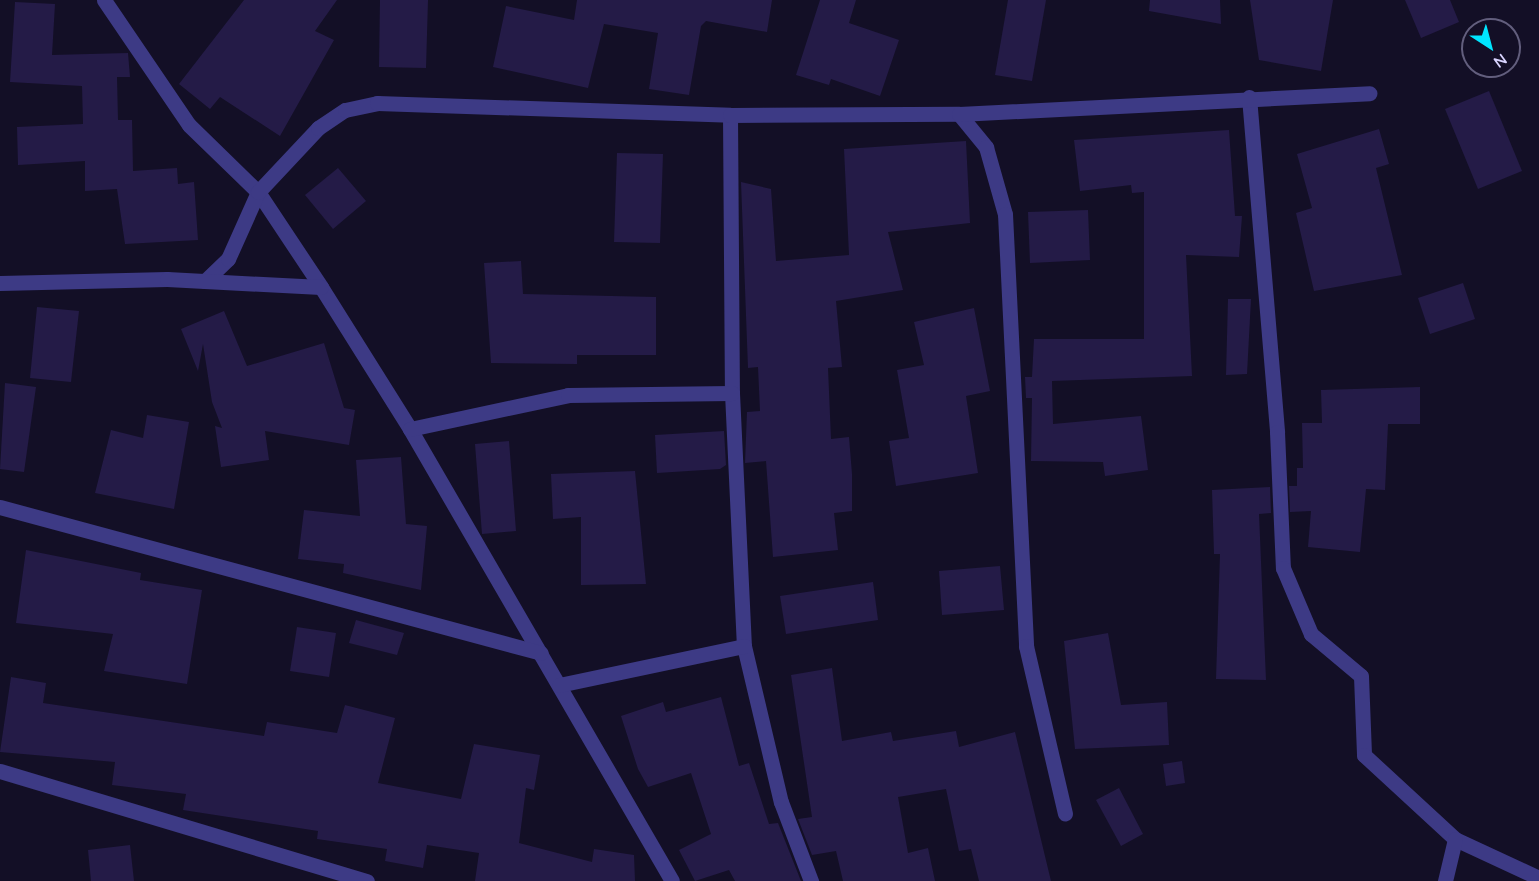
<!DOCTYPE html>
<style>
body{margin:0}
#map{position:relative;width:1539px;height:881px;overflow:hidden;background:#130f26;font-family:Quicksand,sans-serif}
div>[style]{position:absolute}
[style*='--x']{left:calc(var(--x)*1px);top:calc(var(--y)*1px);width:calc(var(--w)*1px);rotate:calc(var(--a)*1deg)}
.building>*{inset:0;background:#241b47}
.minor>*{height:15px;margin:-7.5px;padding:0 7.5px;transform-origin:7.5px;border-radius:7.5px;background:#3d3a85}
span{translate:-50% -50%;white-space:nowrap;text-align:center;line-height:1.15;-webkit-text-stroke:5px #130f26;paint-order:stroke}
.north{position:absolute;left:1461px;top:18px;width:60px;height:60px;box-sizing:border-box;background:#130f26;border:2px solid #625e7d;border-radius:50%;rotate:144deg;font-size:16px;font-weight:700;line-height:24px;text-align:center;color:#d9d4ff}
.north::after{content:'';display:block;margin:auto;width:21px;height:27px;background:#00e5ff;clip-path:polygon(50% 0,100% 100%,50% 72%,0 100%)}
</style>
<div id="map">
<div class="building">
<div style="clip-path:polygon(244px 0,337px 0,315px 31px,334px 40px,280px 136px,220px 97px,210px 109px,179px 84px)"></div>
<div style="clip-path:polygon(380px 0,428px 0,426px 68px,379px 67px)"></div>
<div style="clip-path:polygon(577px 0,772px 0,767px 32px,706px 21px,701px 26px,689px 95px,649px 89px,658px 33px,604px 24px,588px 88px,493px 67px,506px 6px,574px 20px)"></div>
<div style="clip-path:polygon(820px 0,856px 0,849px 23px,899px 40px,880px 96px,831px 79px,829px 85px,796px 75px)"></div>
<div style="clip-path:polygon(1008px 0,1046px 0,1032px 81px,995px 75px)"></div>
<div style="clip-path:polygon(1150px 0,1220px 0,1221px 24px,1149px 11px)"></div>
<div style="clip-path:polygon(1250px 0,1333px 0,1321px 71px,1259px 60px)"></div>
<div style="clip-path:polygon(1405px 0,1450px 0,1459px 22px,1421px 38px)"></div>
<div style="clip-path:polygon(15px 2px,55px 4px,52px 55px,128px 53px,130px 77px,117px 77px,118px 120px,132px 120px,133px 171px,177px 168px,178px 184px,194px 182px,198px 240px,125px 244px,117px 189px,85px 191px,85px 161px,18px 165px,17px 127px,83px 124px,82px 86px,10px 82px)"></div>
<div style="clip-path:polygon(1489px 91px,1522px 171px,1478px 189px,1445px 109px)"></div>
<div style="clip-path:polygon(1379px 129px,1389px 164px,1376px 168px,1402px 275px,1314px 291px,1296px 213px,1312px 208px,1297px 154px)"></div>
<div style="clip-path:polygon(1229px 130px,1235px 216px,1242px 216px,1239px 257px,1186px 255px,1192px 376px,1052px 381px,1053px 424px,1141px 416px,1148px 470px,1105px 476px,1103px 462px,1031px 461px,1032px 398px,1026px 398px,1025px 377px,1032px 377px,1034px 339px,1144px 339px,1144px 192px,1132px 193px,1131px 185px,1080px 191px,1074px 140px)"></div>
<div style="clip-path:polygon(966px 141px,970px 223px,888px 232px,903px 290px,836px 301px,842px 367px,828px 368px,831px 439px,849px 437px,852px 474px,852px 511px,834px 513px,838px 550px,773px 557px,766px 461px,745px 463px,747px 412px,760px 411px,758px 367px,748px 368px,741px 182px,771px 189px,776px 261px,849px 255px,844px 149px)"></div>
<div style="clip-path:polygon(617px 153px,663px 154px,660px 243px,614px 242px)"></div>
<div style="clip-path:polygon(338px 168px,366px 201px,333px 229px,305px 195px)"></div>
<div style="clip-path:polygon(1088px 210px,1090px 260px,1030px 263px,1028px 212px)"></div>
<div style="clip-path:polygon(521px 261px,523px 294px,656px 297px,656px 355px,577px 355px,577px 364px,491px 363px,484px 263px)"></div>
<div style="clip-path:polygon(1463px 283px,1475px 319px,1430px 334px,1418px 298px)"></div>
<div style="clip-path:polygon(1228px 299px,1251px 299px,1247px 374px,1226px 375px)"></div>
<div style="clip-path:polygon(37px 307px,79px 311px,71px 382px,30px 378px)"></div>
<div style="clip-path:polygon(974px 308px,990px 391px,966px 396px,978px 473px,896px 486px,889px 441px,909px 438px,897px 370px,924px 365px,914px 322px)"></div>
<div style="clip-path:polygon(224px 311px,247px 366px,324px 343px,344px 408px,355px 410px,349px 445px,265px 431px,269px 460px,221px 467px,215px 426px,222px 428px,212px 402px,203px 344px,198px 371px,181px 329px)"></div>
<div style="clip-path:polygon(5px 383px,36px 387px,24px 472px,0 469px)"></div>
<div style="clip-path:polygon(1420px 387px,1420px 424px,1388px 424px,1385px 490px,1366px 489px,1360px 552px,1308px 547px,1311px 511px,1290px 512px,1289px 486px,1297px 486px,1297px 468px,1303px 468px,1302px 423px,1322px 423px,1321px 390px)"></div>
<div style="clip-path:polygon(147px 415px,189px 422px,174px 509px,95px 493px,111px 430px,143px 438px)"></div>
<div style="clip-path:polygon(724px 431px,726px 465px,720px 469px,657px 473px,655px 435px)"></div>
<div style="clip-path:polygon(509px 441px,516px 531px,482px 534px,475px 444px)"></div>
<div style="clip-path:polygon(401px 457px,406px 524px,427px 526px,421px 590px,343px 573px,344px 564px,298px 559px,304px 510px,360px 516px,356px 460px)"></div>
<div style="clip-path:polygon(635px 471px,646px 584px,581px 585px,581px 517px,553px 519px,551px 474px)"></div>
<div style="clip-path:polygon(1270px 487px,1271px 513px,1259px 514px,1266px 680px,1216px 679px,1220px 554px,1214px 554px,1212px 490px)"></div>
<div style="clip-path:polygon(26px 550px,141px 573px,140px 580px,202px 590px,187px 684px,104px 671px,113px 634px,16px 623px)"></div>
<div style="clip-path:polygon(1000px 566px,1004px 610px,942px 615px,939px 571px)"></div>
<div style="clip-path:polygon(873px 582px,878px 620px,786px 634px,780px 596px)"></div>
<div style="clip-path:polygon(356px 620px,404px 633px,397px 655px,349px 643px)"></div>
<div style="clip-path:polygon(297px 627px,336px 633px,329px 677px,290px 671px)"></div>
<div style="clip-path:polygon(1108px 633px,1121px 705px,1167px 702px,1169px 745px,1075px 749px,1064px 641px)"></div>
<div style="clip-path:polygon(832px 668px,842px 741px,891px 732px,893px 741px,956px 731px,959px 747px,1015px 732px,1051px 881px,979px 881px,971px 849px,959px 851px,946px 789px,898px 797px,908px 853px,928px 848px,935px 881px,843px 881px,836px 851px,812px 855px,798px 819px,812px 817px,791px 675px)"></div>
<div style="clip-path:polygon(11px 677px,46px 683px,43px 703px,264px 736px,267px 722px,337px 733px,345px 705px,395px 718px,378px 783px,461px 799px,474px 744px,540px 755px,534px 790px,526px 788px,519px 843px,592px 862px,594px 849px,634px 855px,635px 881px,475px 881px,479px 853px,427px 845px,423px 868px,385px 861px,387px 849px,317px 839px,318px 831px,183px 810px,186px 794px,112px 785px,115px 762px,0 752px)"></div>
<div style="clip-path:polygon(721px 697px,739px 766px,749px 763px,769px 824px,778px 823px,801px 881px,735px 881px,729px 870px,695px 881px,679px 850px,711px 834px,691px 773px,648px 787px,638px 769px,621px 716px,663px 702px,666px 712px)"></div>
<div style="clip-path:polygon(1182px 761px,1185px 783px,1166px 786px,1163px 764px)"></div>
<div style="clip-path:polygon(1119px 788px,1143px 834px,1121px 846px,1096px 800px)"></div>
<div style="clip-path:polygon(130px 845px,134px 881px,91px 881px,88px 850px)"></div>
</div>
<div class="minor">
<div style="--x:104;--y:0;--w:151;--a:55.8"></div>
<div style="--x:189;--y:125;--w:96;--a:44.2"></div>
<div style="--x:258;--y:192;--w:114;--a:56.4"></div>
<div style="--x:321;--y:287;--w:168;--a:57.9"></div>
<div style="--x:410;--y:429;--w:522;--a:59.9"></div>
<div style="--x:1249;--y:97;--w:336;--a:85.2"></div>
<div style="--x:1277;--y:432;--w:136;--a:87.5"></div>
<div style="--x:1283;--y:568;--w:72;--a:67"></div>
<div style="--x:1311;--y:634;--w:65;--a:40"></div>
<div style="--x:1361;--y:676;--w:79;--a:87.8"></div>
<div style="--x:1364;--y:755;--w:124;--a:42.7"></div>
<div style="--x:1455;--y:839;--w:93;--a:24.9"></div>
<div style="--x:959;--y:114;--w:43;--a:50.7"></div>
<div style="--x:986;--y:147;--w:70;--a:74.2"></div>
<div style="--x:1005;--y:214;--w:433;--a:87.2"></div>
<div style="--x:1026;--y:646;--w:172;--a:76.9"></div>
<div style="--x:730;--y:115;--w:278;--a:89.6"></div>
<div style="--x:732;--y:393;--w:253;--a:87.3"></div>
<div style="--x:744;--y:646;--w:160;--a:76.7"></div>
<div style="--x:781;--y:802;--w:85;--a:69.2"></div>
<div style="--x:205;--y:281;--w:32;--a:-44"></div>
<div style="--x:228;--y:259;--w:73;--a:-65.9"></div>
<div style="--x:258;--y:192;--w:88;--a:-46.8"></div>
<div style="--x:318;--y:128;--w:32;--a:-34"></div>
<div style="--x:345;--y:110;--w:33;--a:-12"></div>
<div style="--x:377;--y:103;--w:353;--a:1.9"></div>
<div style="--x:730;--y:115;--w:229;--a:-0.3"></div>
<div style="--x:959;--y:114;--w:411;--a:-2.9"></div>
<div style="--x:0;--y:283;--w:167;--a:-1.4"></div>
<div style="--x:167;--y:279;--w:154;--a:3"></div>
<div style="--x:410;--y:429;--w:162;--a:-12.1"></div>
<div style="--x:568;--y:395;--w:164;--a:-0.7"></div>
<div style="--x:0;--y:507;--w:560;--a:15.1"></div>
<div style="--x:559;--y:685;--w:189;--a:-11.9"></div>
<div style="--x:0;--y:771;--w:383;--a:16.7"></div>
<div style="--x:1445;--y:881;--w:43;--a:-76.6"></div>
</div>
<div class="north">N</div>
</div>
